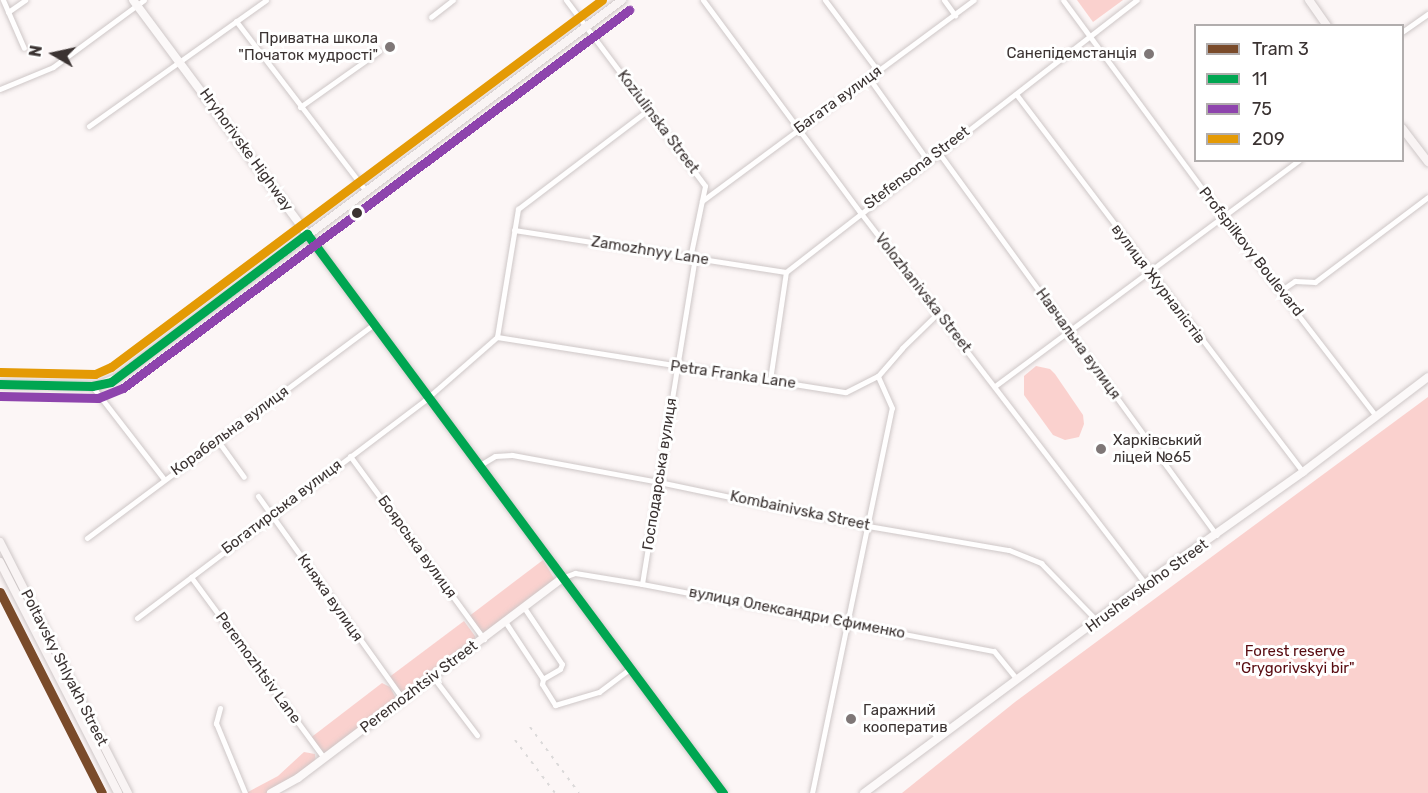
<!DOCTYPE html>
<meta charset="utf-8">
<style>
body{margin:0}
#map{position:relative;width:1428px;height:793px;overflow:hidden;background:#fcf6f6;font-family:Rubik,sans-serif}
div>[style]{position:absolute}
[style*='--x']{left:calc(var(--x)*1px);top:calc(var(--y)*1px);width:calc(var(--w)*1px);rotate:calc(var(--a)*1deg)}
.green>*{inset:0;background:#fad1ce}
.roads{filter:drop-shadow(0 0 2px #cec7c7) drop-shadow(0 0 2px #cec7c7)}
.street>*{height:5px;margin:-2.5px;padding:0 2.5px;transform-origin:2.5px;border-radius:2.5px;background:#fffefe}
.secondary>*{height:8px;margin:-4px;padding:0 4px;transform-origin:4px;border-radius:4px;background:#fcf9f9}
.primary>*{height:8px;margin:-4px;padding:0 4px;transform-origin:4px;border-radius:4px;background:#f9f4f4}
.rail>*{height:2px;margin-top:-1px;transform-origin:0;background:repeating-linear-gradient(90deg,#dbd9d9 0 3px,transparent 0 9px)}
.bus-1>*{height:9px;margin:-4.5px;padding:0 4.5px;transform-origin:4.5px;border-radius:4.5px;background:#00a651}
.bus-2>*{height:9px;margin:-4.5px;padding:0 4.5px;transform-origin:4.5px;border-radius:4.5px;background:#8e44ad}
.bus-3>*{height:9px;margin:-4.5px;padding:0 4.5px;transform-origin:4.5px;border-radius:4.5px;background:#e49a05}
.tram-1>*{height:9px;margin:-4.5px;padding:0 4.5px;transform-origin:4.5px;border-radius:4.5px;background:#7a4b2a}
.dots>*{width:16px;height:16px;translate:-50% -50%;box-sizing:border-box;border:3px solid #fff;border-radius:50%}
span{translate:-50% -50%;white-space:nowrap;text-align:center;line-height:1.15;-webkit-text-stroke:6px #fff;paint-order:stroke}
.poi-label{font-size:15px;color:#3b3332}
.right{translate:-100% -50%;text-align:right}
.left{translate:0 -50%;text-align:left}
.street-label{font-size:15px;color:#3b3332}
.park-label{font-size:15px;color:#590d12}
.legend{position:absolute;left:1194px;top:24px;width:210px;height:138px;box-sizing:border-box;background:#fff;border:2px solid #b1adad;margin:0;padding:8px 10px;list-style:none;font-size:18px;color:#3b3332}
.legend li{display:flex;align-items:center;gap:12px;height:30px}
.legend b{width:30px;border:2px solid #b1adad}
.north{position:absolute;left:24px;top:24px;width:60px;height:60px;-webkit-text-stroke:4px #fff;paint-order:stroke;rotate:279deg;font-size:16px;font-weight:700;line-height:24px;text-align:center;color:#3b3332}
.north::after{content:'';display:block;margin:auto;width:21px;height:27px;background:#3b3332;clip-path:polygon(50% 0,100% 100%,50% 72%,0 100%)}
</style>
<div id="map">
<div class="green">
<div style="clip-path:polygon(1077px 0,1123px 0,1093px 22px)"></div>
<div style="clip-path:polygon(1036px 366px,1050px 369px,1055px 374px,1083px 415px,1084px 424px,1079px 437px,1065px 440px,1053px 435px,1024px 395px,1024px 376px)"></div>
<div style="clip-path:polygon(1428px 397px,1428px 793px,902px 793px,1015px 702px)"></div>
<div style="clip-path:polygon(543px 560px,557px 583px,484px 639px,468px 617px)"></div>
<div style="clip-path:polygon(464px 621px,475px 636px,476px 645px,403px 699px,388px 678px)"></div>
<div style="clip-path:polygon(382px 683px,390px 687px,398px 702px,330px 754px,320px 753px,309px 739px)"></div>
<div style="clip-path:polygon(304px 752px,315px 754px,316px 764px,271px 793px,246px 793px,278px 776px)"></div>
</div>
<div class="roads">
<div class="street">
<div style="--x:3;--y:0;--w:52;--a:66.4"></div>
<div style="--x:566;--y:0;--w:232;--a:53.2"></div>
<div style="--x:705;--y:186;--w:74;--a:101.8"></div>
<div style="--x:703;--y:0;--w:264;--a:53.5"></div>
<div style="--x:860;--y:212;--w:469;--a:52.5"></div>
<div style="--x:825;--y:0;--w:89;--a:53.3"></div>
<div style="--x:944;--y:0;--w:19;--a:54"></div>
<div style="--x:1063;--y:0;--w:268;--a:53.6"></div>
<div style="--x:1222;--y:216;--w:252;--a:52.4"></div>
<div style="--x:8;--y:12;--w:21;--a:-35"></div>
<div style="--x:431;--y:17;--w:28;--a:-38"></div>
<div style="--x:236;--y:21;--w:214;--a:52.6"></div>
<div style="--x:1402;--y:32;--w:32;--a:-35"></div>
<div style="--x:869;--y:78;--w:102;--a:54.6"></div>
<div style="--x:0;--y:89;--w:57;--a:-22.5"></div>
<div style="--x:53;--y:67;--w:113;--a:-36.4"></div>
<div style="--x:1016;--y:94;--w:475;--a:52.8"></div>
<div style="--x:300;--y:107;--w:97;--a:-35.3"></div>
<div style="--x:89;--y:126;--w:217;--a:-35.4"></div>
<div style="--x:939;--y:153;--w:472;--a:54"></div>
<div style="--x:702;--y:201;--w:338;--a:-36.5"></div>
<div style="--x:514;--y:230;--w:275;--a:8.8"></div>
<div style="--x:1280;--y:291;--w:18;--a:-34"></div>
<div style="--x:1295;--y:281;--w:20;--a:3"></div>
<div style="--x:1315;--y:282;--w:141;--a:-37"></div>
<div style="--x:497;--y:337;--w:353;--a:9"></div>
<div style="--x:846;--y:392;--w:36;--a:-27"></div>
<div style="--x:878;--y:376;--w:37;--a:-49"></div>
<div style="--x:902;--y:348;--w:52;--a:-44.2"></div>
<div style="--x:770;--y:380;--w:109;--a:-81.6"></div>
<div style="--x:786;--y:272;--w:444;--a:-37.8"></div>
<div style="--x:92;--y:386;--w:118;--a:52.3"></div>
<div style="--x:995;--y:386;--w:379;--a:-36.6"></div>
<div style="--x:218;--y:441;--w:44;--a:54.2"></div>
<div style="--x:350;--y:456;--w:227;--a:53.8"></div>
<div style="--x:480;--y:465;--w:17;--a:-31"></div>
<div style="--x:495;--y:456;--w:17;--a:-3"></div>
<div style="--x:512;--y:455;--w:149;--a:10.4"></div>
<div style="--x:659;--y:482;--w:214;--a:11.9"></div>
<div style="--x:868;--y:526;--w:143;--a:9.7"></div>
<div style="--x:1009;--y:550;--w:35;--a:22"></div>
<div style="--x:1041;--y:563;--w:81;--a:46"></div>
<div style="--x:258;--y:496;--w:249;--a:54.5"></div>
<div style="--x:87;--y:538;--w:358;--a:-36.7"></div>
<div style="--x:191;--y:577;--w:225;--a:53.7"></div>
<div style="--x:564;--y:577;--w:12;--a:-20"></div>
<div style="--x:575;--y:573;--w:68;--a:9.3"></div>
<div style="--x:642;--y:584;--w:358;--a:10.8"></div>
<div style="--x:994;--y:651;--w:36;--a:51"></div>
<div style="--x:642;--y:584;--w:330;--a:-80.8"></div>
<div style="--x:525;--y:609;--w:66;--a:56.1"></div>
<div style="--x:562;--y:664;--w:5;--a:112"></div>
<div style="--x:560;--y:669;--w:20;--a:150"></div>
<div style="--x:137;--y:618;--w:361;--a:-37.1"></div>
<div style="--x:425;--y:400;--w:96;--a:-41.2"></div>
<div style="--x:497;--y:337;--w:130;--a:-80.7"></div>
<div style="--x:518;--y:209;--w:163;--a:-37.3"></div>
<div style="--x:506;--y:623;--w:67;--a:56.5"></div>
<div style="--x:543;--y:679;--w:5;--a:101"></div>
<div style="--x:542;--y:684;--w:25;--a:58"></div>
<div style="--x:555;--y:705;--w:46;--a:-16.5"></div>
<div style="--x:599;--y:692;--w:39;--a:-37"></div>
<div style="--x:433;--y:677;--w:73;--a:52.8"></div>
<div style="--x:220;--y:708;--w:16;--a:105"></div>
<div style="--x:216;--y:723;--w:76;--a:67.5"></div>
<div style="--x:812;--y:793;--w:393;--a:-78.3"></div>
<div style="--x:892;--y:408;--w:35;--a:-114"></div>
</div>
<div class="secondary">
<div style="--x:133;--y:0;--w:988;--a:53.35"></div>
<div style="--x:271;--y:793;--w:31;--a:-29"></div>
<div style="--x:298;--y:778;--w:333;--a:-37.1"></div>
<div style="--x:864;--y:793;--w:350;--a:-36.6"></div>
<div style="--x:1145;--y:584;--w:194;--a:-35.3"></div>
<div style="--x:1303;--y:472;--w:157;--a:-37.2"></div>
</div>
<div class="primary">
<div style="--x:1309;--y:0;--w:32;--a:55"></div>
<div style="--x:1402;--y:128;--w:43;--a:52.6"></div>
<div style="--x:0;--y:384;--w:97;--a:1.2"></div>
<div style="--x:97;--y:386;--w:22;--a:-22"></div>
<div style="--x:117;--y:378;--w:631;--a:-36.82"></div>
<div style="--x:0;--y:542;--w:282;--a:63"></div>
<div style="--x:0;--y:562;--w:259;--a:62.9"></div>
</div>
</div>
<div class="rail">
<div style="--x:530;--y:727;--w:82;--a:53.4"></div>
<div style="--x:515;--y:740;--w:66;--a:53"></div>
</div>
<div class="bus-1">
<div style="--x:0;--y:384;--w:92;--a:1.2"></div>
<div style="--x:92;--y:386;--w:19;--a:-12"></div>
<div style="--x:111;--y:382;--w:246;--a:-37.1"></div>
<div style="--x:307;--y:234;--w:697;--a:53.34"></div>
</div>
<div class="bus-2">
<div style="--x:0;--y:396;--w:98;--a:1.2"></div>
<div style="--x:98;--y:398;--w:27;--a:-22"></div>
<div style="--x:123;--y:388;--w:632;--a:-36.76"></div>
</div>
<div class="bus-3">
<div style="--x:0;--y:372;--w:95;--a:1.2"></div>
<div style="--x:95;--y:374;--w:17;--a:-24"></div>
<div style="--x:111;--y:367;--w:613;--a:-36.78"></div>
</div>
<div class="tram-1">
<div style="--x:0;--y:592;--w:225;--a:63.1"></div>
</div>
<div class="dots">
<div style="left:390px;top:47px;background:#7f7777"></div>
<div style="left:1149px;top:54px;background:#7f7777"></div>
<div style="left:357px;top:213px;background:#3b3332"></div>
<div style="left:1101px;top:449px;background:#7f7777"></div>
<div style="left:851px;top:719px;background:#7f7777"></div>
</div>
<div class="poi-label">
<span class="right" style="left:378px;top:47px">Приватна школа<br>"Початок мудрості"</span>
<span class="right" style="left:1137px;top:54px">Санепідемстанція</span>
<span class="left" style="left:1113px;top:449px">Харківський<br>ліцей №65</span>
<span class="left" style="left:863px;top:719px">Гаражний<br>кооператив</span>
</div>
<div class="street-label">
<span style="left:838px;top:100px;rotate:-36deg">Багата вулиця</span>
<span style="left:658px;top:122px;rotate:53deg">Koziulinska Street</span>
<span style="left:246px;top:150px;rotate:54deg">Hryhorivske Highway</span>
<span style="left:917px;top:168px;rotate:-37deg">Stefensona Street</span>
<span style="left:650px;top:251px;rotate:9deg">Zamozhnyy Lane</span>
<span style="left:1251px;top:252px;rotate:52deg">Profspilkovy Boulevard</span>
<span style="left:1158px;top:284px;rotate:53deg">вулиця Журналістів</span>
<span style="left:923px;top:293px;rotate:52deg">Volozhanivska Street</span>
<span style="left:1078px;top:344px;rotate:54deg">Навчальна вулиця</span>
<span style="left:733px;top:375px;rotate:8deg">Petra Franka Lane</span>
<span style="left:230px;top:431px;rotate:-36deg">Корабельна вулиця</span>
<span style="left:660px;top:474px;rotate:-81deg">Господарська вулиця</span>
<span style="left:282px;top:507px;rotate:-37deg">Богатирська вулиця</span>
<span style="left:800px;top:511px;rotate:12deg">Kombainivska Street</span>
<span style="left:417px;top:547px;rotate:54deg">Боярська вулиця</span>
<span style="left:1147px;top:586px;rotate:-36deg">Hrushevskoho Street</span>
<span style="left:330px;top:598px;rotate:55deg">Княжа вулиця</span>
<span style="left:797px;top:613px;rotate:11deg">вулиця Олександри Єфименко</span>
<span style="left:64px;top:668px;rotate:63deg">Poltavsky Shlyakh Street</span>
<span style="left:258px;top:668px;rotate:54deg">Peremozhtsiv Lane</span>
<span style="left:419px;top:687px;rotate:-37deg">Peremozhtsiv Street</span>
</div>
<div class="park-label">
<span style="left:1295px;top:660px">Forest reserve<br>"Grygorivskyi bir"</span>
</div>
<ul class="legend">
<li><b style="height:8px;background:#7a4b2a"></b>Tram 3</li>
<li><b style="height:8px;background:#00a651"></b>11</li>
<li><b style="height:8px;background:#8e44ad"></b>75</li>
<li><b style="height:8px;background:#e49a05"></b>209</li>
</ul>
<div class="north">N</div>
</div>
